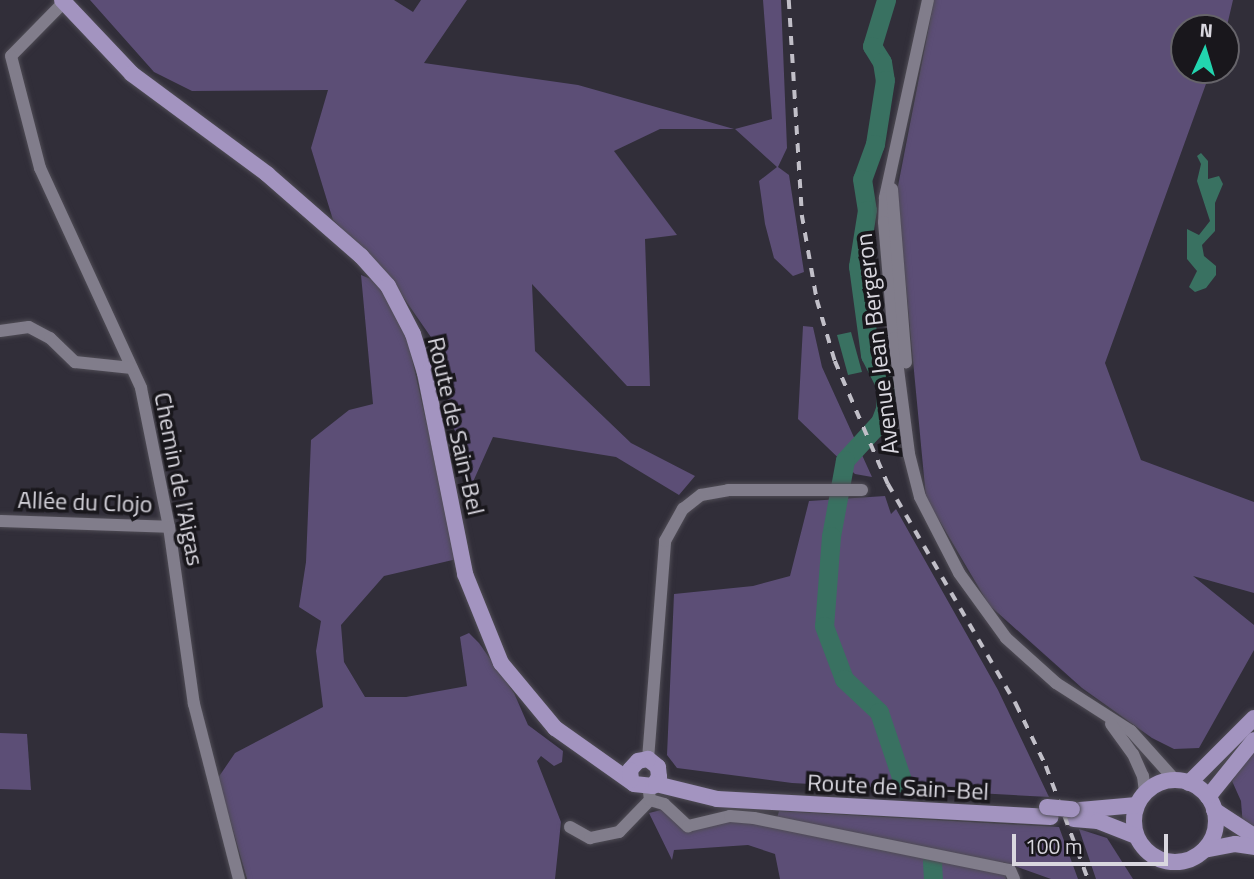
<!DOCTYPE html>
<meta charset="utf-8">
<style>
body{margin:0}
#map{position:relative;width:1254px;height:879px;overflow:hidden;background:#312e39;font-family:"Titillium Web",sans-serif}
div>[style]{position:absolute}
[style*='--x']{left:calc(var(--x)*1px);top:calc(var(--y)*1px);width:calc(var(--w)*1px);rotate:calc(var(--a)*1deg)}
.green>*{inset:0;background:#5c4e76}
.water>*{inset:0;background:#397161}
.river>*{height:19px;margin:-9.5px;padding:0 9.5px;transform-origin:9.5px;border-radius:9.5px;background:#397161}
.roads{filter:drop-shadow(0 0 2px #4f4c55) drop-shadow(0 0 2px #4f4c55)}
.minor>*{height:12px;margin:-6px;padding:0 6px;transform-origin:6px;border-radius:6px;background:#817d8b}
.major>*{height:16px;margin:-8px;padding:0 8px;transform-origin:8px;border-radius:8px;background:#a394c0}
.major>.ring{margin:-8px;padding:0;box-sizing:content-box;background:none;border:16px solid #a394c0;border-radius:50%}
.rail>*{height:3.5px;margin-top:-1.75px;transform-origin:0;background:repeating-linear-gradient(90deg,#c1bfc8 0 9px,transparent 0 18px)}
.bridges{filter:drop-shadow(0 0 2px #4f4c55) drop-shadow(0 0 2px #4f4c55)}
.major-bridge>*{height:16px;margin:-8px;padding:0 8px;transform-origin:8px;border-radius:8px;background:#a394c0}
span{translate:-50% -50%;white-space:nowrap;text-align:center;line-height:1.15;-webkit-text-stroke:7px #19171c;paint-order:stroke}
.street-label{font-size:24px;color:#d9d7df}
.north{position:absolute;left:1170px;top:14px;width:70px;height:70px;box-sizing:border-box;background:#19171c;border:2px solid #66646a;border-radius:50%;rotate:4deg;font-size:19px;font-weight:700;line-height:28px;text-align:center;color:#d9d7df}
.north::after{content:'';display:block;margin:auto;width:24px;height:32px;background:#22d5af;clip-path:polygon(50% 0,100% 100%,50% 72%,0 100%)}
.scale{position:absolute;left:1012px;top:834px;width:156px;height:32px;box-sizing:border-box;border:4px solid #d9d7df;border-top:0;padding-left:9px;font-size:21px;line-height:24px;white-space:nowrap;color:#d9d7df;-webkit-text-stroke:5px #19171c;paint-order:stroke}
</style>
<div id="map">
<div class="green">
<div style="clip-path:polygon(90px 0,394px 0,413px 12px,421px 0,467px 0,424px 63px,578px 85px,734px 129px,660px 129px,614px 151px,677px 235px,645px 239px,650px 386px,627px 386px,532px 284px,535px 351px,631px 443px,695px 476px,679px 495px,616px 457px,493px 437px,468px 493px,435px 343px,385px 271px,333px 220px,311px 148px,328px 90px,192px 91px,154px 72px)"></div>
<div style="clip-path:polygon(763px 0,781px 0,787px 148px,778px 167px,789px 175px,804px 272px,793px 276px,774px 258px,765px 224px,759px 181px,777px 167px,735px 129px,772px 119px)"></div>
<div style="clip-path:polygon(934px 0,1233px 0,1226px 30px,1184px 28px,1184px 70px,1211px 70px,1105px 363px,1141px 460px,1254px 502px,1254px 593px,1193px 576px,1254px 625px,1254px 650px,1199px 748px,1174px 749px,1152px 738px,1082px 688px,989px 605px,926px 498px,897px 191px)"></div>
<div style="clip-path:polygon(361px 275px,388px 286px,408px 341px,457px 559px,384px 576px,341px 625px,344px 662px,365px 697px,406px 697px,467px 686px,460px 637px,469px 633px,479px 643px,514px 693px,528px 725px,563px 751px,562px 762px,554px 766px,541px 756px,537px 761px,561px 822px,555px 879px,247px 879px,218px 778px,235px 753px,323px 707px,316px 651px,321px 621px,299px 607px,306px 562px,311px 440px,349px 410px,373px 404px)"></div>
<div style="clip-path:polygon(803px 326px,813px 327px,822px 367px,872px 477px,855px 474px,798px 419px)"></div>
<div style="clip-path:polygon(885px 496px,891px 514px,896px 509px,998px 690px,1049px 797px,792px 783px,677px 768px,667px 755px,674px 594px,753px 586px,790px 576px,809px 501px)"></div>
<div style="clip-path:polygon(0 733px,27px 734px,31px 790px,0 789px)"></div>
<div style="clip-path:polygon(1254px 750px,1254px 830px,1243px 827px,1241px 801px,1232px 781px)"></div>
<div style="clip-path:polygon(669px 808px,680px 823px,730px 816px,776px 822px,779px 811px,1059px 827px,1078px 879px,1051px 879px,1003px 862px,1006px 879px,780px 879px,775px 854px,748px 845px,674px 850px,672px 860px,649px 813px)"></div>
<div style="clip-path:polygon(1079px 829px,1107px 838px,1133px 879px,1096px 879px)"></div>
</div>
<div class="water">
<div style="clip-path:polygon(1201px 153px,1208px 161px,1208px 179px,1219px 176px,1223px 184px,1215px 203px,1215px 231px,1202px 245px,1204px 256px,1216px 266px,1216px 275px,1206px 288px,1195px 292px,1189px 287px,1197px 271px,1187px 259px,1187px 229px,1199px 235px,1210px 221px,1197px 181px,1201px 164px,1197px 156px)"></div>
<div style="clip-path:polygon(851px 332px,862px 372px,848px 375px,837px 335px)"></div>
</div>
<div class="river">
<div style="--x:886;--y:0;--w:48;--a:106.9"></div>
<div style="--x:872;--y:46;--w:19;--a:58"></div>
<div style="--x:882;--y:62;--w:18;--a:81"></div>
<div style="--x:885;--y:80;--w:65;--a:98.9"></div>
<div style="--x:875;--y:144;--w:37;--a:110"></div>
<div style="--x:862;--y:179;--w:31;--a:81"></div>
<div style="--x:867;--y:210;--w:57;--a:99.1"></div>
<div style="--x:858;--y:266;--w:90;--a:82.3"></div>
<div style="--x:870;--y:355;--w:35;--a:63"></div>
<div style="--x:886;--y:386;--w:23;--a:92"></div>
<div style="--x:885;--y:409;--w:14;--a:111"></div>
<div style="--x:880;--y:422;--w:52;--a:132.6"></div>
<div style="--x:845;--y:460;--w:77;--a:100.4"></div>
<div style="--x:831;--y:536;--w:90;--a:94.4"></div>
<div style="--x:824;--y:626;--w:57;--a:69.3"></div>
<div style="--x:844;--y:679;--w:48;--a:43.3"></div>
<div style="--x:879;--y:712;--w:75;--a:71.3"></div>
<div style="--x:932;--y:861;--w:18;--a:87"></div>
</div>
<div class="roads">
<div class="minor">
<div style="--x:66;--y:0;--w:78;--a:134.5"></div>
<div style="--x:11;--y:56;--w:116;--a:75.5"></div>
<div style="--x:40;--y:168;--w:242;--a:65.3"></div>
<div style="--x:141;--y:388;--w:142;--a:78.6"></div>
<div style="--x:169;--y:527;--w:179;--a:82"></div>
<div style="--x:194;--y:704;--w:181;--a:75.6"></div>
<div style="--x:928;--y:0;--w:203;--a:102.3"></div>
<div style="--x:885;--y:198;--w:24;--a:92"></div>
<div style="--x:884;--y:222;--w:116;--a:85.1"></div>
<div style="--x:894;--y:338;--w:117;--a:82.6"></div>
<div style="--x:909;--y:454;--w:44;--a:75.7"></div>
<div style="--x:920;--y:497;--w:85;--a:62.8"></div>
<div style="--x:959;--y:573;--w:80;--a:54.1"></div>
<div style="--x:1006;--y:638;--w:67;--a:42"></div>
<div style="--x:1056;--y:683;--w:89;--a:32.6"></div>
<div style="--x:1131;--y:731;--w:66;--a:48.1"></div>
<div style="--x:892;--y:189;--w:174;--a:85.4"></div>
<div style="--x:0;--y:331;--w:29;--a:-8"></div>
<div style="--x:29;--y:327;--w:24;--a:28"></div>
<div style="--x:50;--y:338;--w:35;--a:44"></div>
<div style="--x:75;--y:362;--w:57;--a:6"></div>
<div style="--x:0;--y:521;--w:169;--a:2"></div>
<div style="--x:1111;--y:724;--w:37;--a:54"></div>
<div style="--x:1133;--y:754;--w:24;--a:66"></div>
<div style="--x:1143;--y:776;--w:17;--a:83"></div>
<div style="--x:648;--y:759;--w:219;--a:-85.5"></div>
<div style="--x:665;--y:541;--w:37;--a:-61"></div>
<div style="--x:683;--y:509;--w:23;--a:-38"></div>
<div style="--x:701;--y:495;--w:27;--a:-10"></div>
<div style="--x:728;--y:490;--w:134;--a:0"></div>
<div style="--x:650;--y:800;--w:15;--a:16"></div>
<div style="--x:664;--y:804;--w:33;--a:43"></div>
<div style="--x:688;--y:826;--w:43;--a:-13.4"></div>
<div style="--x:730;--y:816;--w:24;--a:5"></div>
<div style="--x:754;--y:818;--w:261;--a:11.5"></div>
<div style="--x:1010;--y:870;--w:10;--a:66"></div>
<div style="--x:570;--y:827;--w:23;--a:29"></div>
<div style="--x:590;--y:838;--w:30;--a:-12"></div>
<div style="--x:619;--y:832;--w:45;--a:-45.9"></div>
<div style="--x:650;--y:800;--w:8;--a:-97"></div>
</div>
<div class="major">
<div style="--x:62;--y:0;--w:102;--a:46.6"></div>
<div style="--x:132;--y:74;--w:168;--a:36.5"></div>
<div style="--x:267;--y:174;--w:125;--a:41.1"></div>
<div style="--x:361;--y:256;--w:40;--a:48"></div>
<div style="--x:388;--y:286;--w:54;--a:62.5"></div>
<div style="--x:413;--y:334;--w:41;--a:72.9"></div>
<div style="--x:425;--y:373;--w:205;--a:78.7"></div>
<div style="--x:465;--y:574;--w:96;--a:68"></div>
<div style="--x:501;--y:663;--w:85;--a:50.3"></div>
<div style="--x:555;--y:728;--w:97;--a:35.3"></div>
<div style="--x:634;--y:784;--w:19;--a:6"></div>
<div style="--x:653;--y:786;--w:11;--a:-56"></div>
<div style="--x:659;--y:777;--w:10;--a:-96"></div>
<div style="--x:658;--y:767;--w:13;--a:-141"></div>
<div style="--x:648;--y:759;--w:10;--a:169"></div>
<div style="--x:638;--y:761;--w:12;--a:132"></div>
<div style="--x:630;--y:770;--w:10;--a:84"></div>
<div class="ring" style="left:1134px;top:780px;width:66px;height:66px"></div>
<div style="--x:1189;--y:783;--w:92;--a:-45"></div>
<div style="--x:656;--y:784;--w:63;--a:13.8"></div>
<div style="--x:717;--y:799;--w:334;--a:3.1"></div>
<div style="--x:1208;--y:797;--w:73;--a:-51.1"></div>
<div style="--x:1080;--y:810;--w:57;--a:-5"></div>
<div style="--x:1214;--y:810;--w:48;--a:33"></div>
<div style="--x:1074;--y:819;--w:24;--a:5"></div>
<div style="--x:1098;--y:821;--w:41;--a:21.5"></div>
<div style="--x:1204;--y:850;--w:32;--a:-11"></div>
<div style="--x:1235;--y:844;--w:19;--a:9"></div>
</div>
</div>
<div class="rail">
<div style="--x:789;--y:0;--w:215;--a:86.5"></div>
<div style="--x:802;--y:215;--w:86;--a:80"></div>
<div style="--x:817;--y:300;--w:64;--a:73.6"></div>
<div style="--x:835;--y:361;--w:134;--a:66.7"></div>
<div style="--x:888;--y:484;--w:255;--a:59.8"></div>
<div style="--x:1016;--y:704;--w:69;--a:64.2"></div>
<div style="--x:1046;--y:766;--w:121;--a:69.6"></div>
</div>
<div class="bridges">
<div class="major-bridge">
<div style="--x:1047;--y:807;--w:25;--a:5"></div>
</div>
</div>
<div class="street-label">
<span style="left:877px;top:344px;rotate:-97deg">Avenue Jean Bergeron</span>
<span style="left:456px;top:426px;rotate:77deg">Route de Sain-Bel</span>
<span style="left:179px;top:479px;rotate:79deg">Chemin de l'Aigas</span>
<span style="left:85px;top:502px;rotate:2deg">Allée du Clojo</span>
<span style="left:898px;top:787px;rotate:3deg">Route de Sain-Bel</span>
</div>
<div class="north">N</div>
<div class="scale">100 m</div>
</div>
